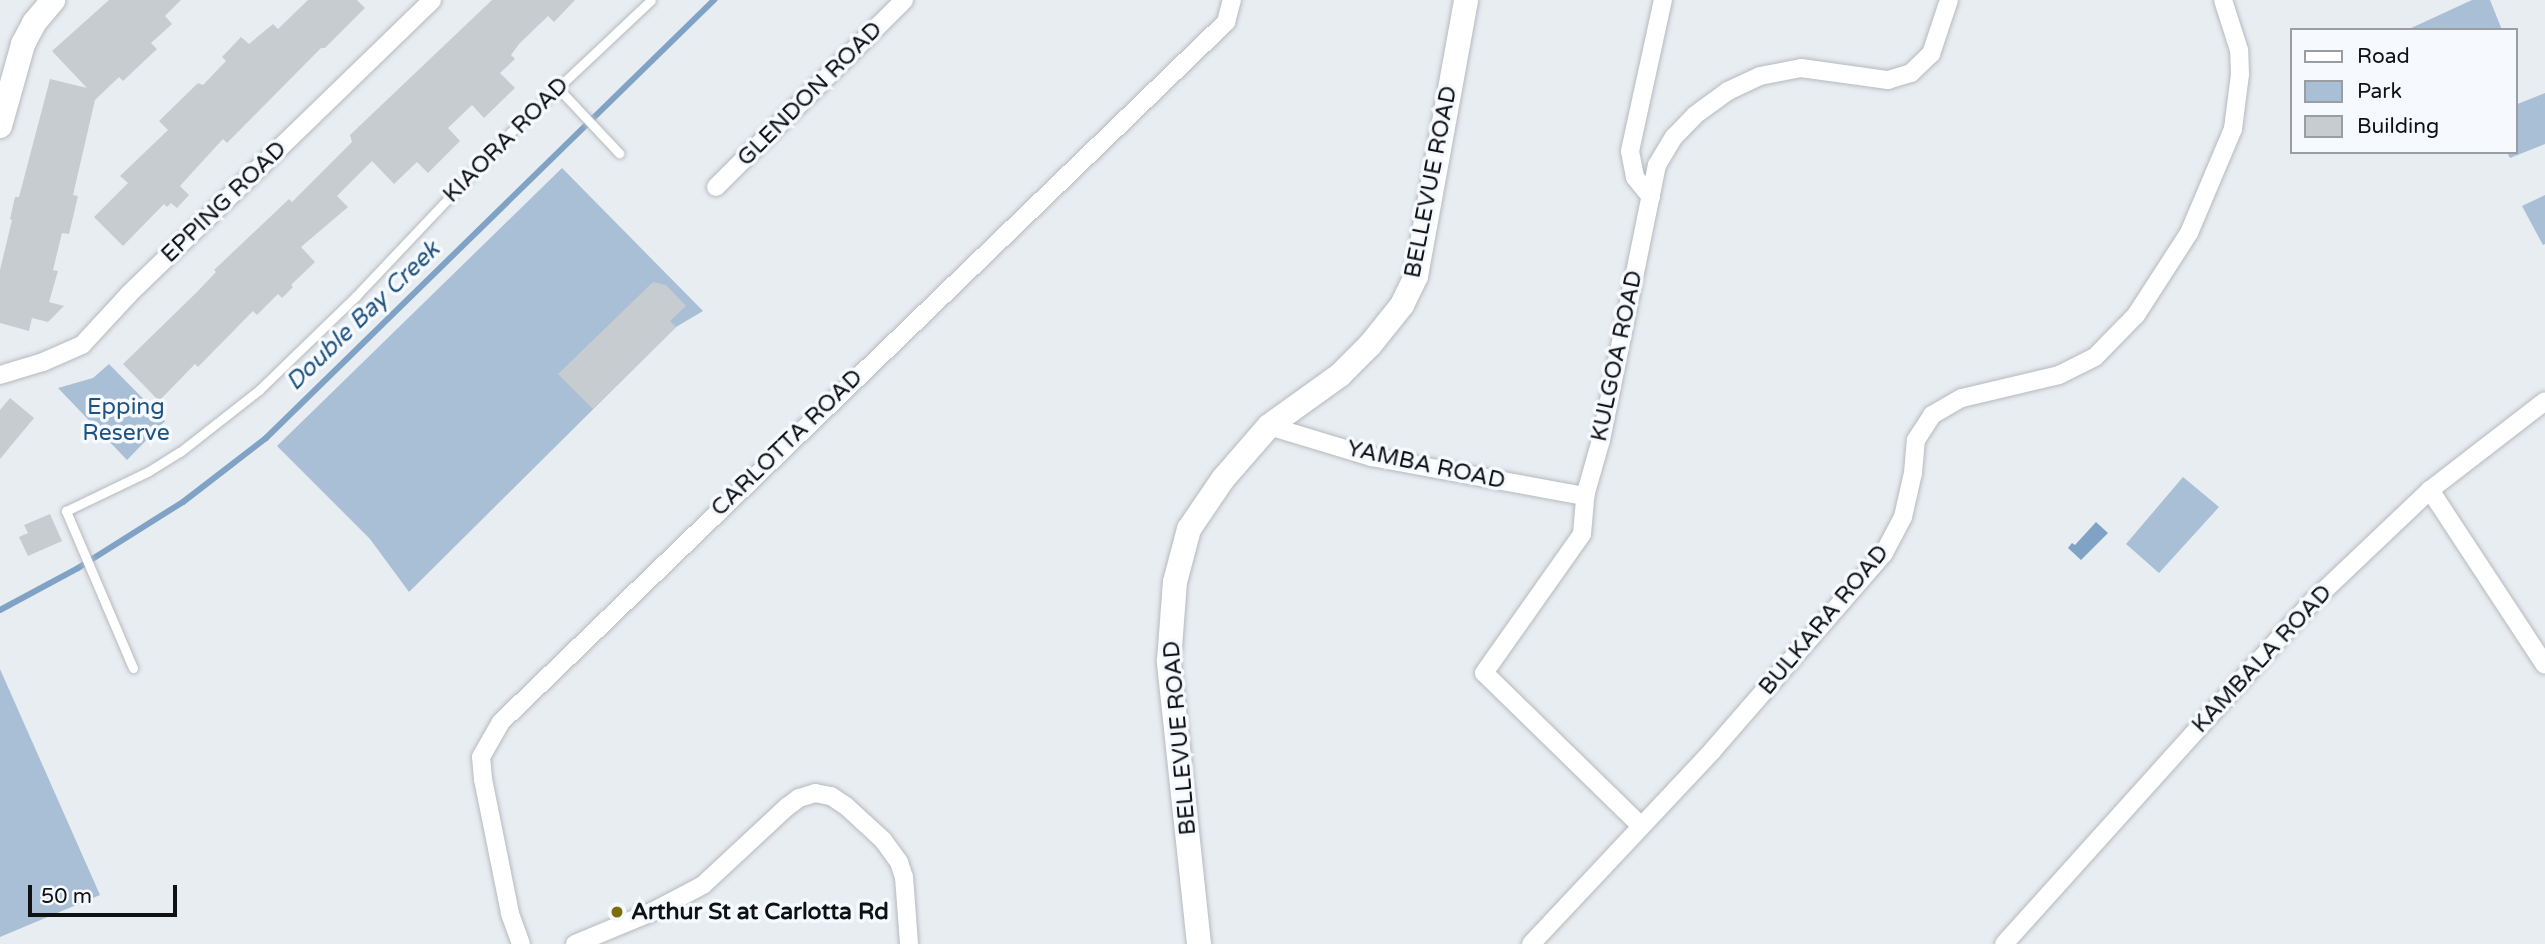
<!DOCTYPE html>
<style>
body{margin:0}
#map{position:relative;width:2545px;height:944px;overflow:hidden;background:#e8edf2;font-family:"Varela Round",sans-serif}
div>[style]{position:absolute}
[style*='--x']{left:calc(var(--x)*1px);top:calc(var(--y)*1px);width:calc(var(--w)*1px);rotate:calc(var(--a)*1deg)}
.green>*{inset:0;background:#a8bfd6}
.water>*{inset:0;background:#80a3c5}
.stream>*{height:6px;margin:-3px;padding:0 3px;transform-origin:3px;border-radius:3px;background:#80a3c5}
.building>*{inset:0;background:#c7ccd1}
.roads{filter:drop-shadow(0 0 2px #b5babf) drop-shadow(0 0 2px #b5babf)}
.lane>*{height:9px;margin:-4.5px;padding:0 4.5px;transform-origin:4.5px;border-radius:4.5px;background:#fff}
.street>*{height:18px;margin:-9px;padding:0 9px;transform-origin:9px;border-radius:9px;background:#fff}
.secondary>*{height:24px;margin:-12px;padding:0 12px;transform-origin:12px;border-radius:12px;background:#fff}
.dots>*{width:19px;height:19px;translate:-50% -50%;box-sizing:border-box;border:4px solid #f6faff;border-radius:50%}
span{translate:-50% -50%;white-space:nowrap;text-align:center;line-height:1.15;-webkit-text-stroke:7px #f6faff;paint-order:stroke}
.street-label{font-size:23px;color:#0f1113}
.park-label{font-size:23px;color:#1e5280}
.poi-label{font-size:23px;color:#0f1113;font-weight:700}
.left{translate:0 -50%;text-align:left}
.water-label{font-size:24px;color:#1e5380;font-style:italic}
.legend{position:absolute;left:2290px;top:28px;width:228px;height:126px;box-sizing:border-box;background:#f6faff;border:2px solid #9a9da1;margin:0;padding:9px 12px;list-style:none;font-size:21px;color:#0f1113}
.legend li{display:flex;align-items:center;gap:14px;height:35px}
.legend b{width:35px;border:2px solid #9a9da1}
.scale{position:absolute;left:28px;top:885px;width:149px;height:32px;box-sizing:border-box;border:4px solid #0f1113;border-top:0;padding-left:9px;font-size:21px;line-height:24px;white-space:nowrap;color:#0f1113;-webkit-text-stroke:5px #f6faff;paint-order:stroke}
</style>
<div id="map">
<div class="green">
<div style="clip-path:polygon(2472px 0,2490px 0,2502px 30px,2409px 29px)"></div>
<div style="clip-path:polygon(2545px 93px,2545px 144px,2510px 158px,2507px 152px,2515px 152px,2515px 105px)"></div>
<div style="clip-path:polygon(562px 168px,703px 311px,676px 327px,409px 592px,370px 539px,277px 446px)"></div>
<div style="clip-path:polygon(2545px 195px,2545px 244px,2543px 245px,2522px 206px)"></div>
<div style="clip-path:polygon(109px 364px,165px 421px,127px 460px,58px 388px,93px 378px)"></div>
<div style="clip-path:polygon(2183px 477px,2219px 507px,2159px 573px,2126px 544px)"></div>
<div style="clip-path:polygon(0 669px,100px 895px,0 937px)"></div>
</div>
<div class="water">
<div style="clip-path:polygon(2096px 522px,2108px 533px,2081px 560px,2068px 548px,2072px 543px,2075px 545px)"></div>
</div>
<div class="stream">
<div style="--x:0;--y:610;--w:89;--a:-28.3"></div>
<div style="--x:78;--y:568;--w:124;--a:-32.2"></div>
<div style="--x:183;--y:502;--w:105;--a:-37.6"></div>
<div style="--x:266;--y:438;--w:627;--a:-44.35"></div>
</div>
<div class="building">
<div style="clip-path:polygon(109px 0,181px 0,165px 16px,172px 24px,151px 43px,157px 49px,123px 81px,119px 77px,95px 100px,73px 195px,78px 196px,69px 234px,62px 233px,53px 270px,58px 271px,49px 302px,64px 306px,48px 322px,32px 318px,29px 331px,0 323px,0 270px,12px 220px,10px 219px,15px 197px,19px 197px,50px 79px,87px 88px,52px 51px)"></div>
<div style="clip-path:polygon(308px 0,357px 0,365px 8px,325px 48px,321px 48px,227px 143px,223px 139px,200px 164px,180px 186px,189px 195px,177px 208px,171px 203px,167px 207px,164px 204px,123px 246px,94px 217px,128px 183px,120px 176px,168px 130px,159px 121px,198px 83px,203px 85px,226px 61px,222px 57px,241px 37px,249px 44px,273px 24px,278px 29px)"></div>
<div style="clip-path:polygon(492px 0,575px 0,554px 22px,548px 16px,519px 44px,511px 55px,515px 59px,500px 73px,515px 88px,484px 118px,472px 105px,448px 128px,460px 141px,428px 173px,417px 162px,394px 184px,372px 161px,337px 196px,348px 207px,301px 247px,315px 262px,291px 285px,293px 287px,282px 298px,278px 294px,257px 315px,253px 311px,198px 367px,195px 364px,159px 401px,123px 364px,197px 292px,216px 272px,214px 270px,289px 199px,292px 202px,352px 142px,350px 135px)"></div>
<div style="clip-path:polygon(653px 282px,666px 285px,686px 306px,670px 321px,676px 327px,593px 409px,558px 374px)"></div>
<div style="clip-path:polygon(10px 398px,34px 418px,0 459px,0 410px)"></div>
<div style="clip-path:polygon(50px 514px,62px 541px,28px 556px,19px 537px,28px 533px,24px 525px)"></div>
</div>
<div class="roads">
<div class="lane">
<div style="--x:557;--y:87;--w:91;--a:46.8"></div>
<div style="--x:133;--y:668;--w:171;--a:-113.1"></div>
<div style="--x:66;--y:511;--w:92;--a:-25.7"></div>
<div style="--x:149;--y:471;--w:36;--a:-32"></div>
<div style="--x:180;--y:452;--w:100;--a:-38.1"></div>
<div style="--x:259;--y:390;--w:135;--a:-44.1"></div>
<div style="--x:356;--y:296;--w:226;--a:-46.6"></div>
<div style="--x:511;--y:132;--w:192;--a:-43.3"></div>
</div>
<div class="street">
<div style="--x:716;--y:187;--w:265;--a:-44.8"></div>
<div style="--x:1651;--y:197;--w:26;--a:-129"></div>
<div style="--x:1635;--y:177;--w:26;--a:-101"></div>
<div style="--x:1630;--y:151;--w:155;--a:-77.7"></div>
<div style="--x:0;--y:375;--w:45;--a:-16.8"></div>
<div style="--x:43;--y:362;--w:43;--a:-23.6"></div>
<div style="--x:82;--y:345;--w:69;--a:-47.3"></div>
<div style="--x:129;--y:294;--w:422;--a:-44.1"></div>
<div style="--x:1269;--y:426;--w:108;--a:16.8"></div>
<div style="--x:1372;--y:457;--w:217;--a:10.4"></div>
<div style="--x:2430;--y:490;--w:209;--a:56.7"></div>
<div style="--x:1641;--y:826;--w:219;--a:-135.7"></div>
<div style="--x:1484;--y:673;--w:170;--a:-54.8"></div>
<div style="--x:1582;--y:534;--w:38;--a:-85"></div>
<div style="--x:1585;--y:496;--w:58;--a:-74.1"></div>
<div style="--x:1601;--y:440;--w:281;--a:-78.5"></div>
<div style="--x:1657;--y:165;--w:33;--a:-59"></div>
<div style="--x:1674;--y:137;--w:30;--a:-46"></div>
<div style="--x:1695;--y:115;--w:41;--a:-36"></div>
<div style="--x:1728;--y:91;--w:35;--a:-25"></div>
<div style="--x:1760;--y:76;--w:42;--a:-11"></div>
<div style="--x:1801;--y:68;--w:88;--a:7.9"></div>
<div style="--x:1888;--y:80;--w:24;--a:-17"></div>
<div style="--x:1911;--y:73;--w:28;--a:-44"></div>
<div style="--x:1931;--y:54;--w:57;--a:-71.6"></div>
<div style="--x:521;--y:944;--w:33;--a:-110"></div>
<div style="--x:510;--y:913;--w:137;--a:-101.4"></div>
<div style="--x:483;--y:779;--w:22;--a:-95"></div>
<div style="--x:481;--y:757;--w:40;--a:-60.3"></div>
<div style="--x:501;--y:722;--w:1008;--a:-43.99"></div>
<div style="--x:1226;--y:22;--w:23;--a:-75"></div>
<div style="--x:575;--y:944;--w:83;--a:-22.6"></div>
<div style="--x:652;--y:912;--w:58;--a:-27.9"></div>
<div style="--x:703;--y:885;--w:115;--a:-42.9"></div>
<div style="--x:787;--y:807;--w:15;--a:-37"></div>
<div style="--x:799;--y:798;--w:17;--a:-17"></div>
<div style="--x:815;--y:793;--w:16;--a:11"></div>
<div style="--x:831;--y:796;--w:18;--a:34"></div>
<div style="--x:846;--y:806;--w:50;--a:42.6"></div>
<div style="--x:883;--y:840;--w:27;--a:54"></div>
<div style="--x:899;--y:862;--w:16;--a:72"></div>
<div style="--x:904;--y:877;--w:67;--a:85.7"></div>
<div style="--x:1531;--y:944;--w:265;--a:-46.8"></div>
<div style="--x:1712;--y:751;--w:262;--a:-49"></div>
<div style="--x:1884;--y:553;--w:41;--a:-62.2"></div>
<div style="--x:1903;--y:517;--w:45;--a:-77.2"></div>
<div style="--x:1913;--y:473;--w:33;--a:-85"></div>
<div style="--x:1916;--y:440;--w:30;--a:-57"></div>
<div style="--x:1932;--y:415;--w:34;--a:-30"></div>
<div style="--x:1962;--y:398;--w:100;--a:-13.3"></div>
<div style="--x:2059;--y:375;--w:40;--a:-26.6"></div>
<div style="--x:2095;--y:357;--w:59;--a:-45.7"></div>
<div style="--x:2136;--y:315;--w:98;--a:-57.1"></div>
<div style="--x:2189;--y:233;--w:113;--a:-67.1"></div>
<div style="--x:2233;--y:129;--w:55;--a:-82.7"></div>
<div style="--x:2240;--y:74;--w:24;--a:-92"></div>
<div style="--x:2239;--y:50;--w:52;--a:-107.7"></div>
<div style="--x:2004;--y:944;--w:462;--a:-48"></div>
<div style="--x:2313;--y:601;--w:161;--a:-43.5"></div>
<div style="--x:2430;--y:490;--w:145;--a:-37.7"></div>
</div>
<div class="secondary">
<div style="--x:0;--y:126;--w:85;--a:-74.3"></div>
<div style="--x:23;--y:44;--w:24;--a:-62"></div>
<div style="--x:34;--y:23;--w:30;--a:-50"></div>
<div style="--x:1199;--y:944;--w:285;--a:-96.1"></div>
<div style="--x:1169;--y:661;--w:79;--a:-85.7"></div>
<div style="--x:1175;--y:582;--w:55;--a:-75.2"></div>
<div style="--x:1189;--y:529;--w:60;--a:-55.8"></div>
<div style="--x:1223;--y:479;--w:70;--a:-49"></div>
<div style="--x:1269;--y:426;--w:87;--a:-35.7"></div>
<div style="--x:1340;--y:375;--w:42;--a:-45"></div>
<div style="--x:1370;--y:345;--w:51;--a:-51.3"></div>
<div style="--x:1402;--y:305;--w:32;--a:-64"></div>
<div style="--x:1416;--y:276;--w:280;--a:-79.7"></div>
</div>
</div>
<div class="dots">
<div style="left:617px;top:912px;background:#7d6d08"></div>
</div>
<div class="street-label">
<span style="left:810px;top:94px;rotate:-45deg">GLENDON ROAD</span>
<span style="left:506px;top:140px;rotate:-45deg">KIAORA ROAD</span>
<span style="left:1431px;top:182px;rotate:-79deg">BELLEVUE ROAD</span>
<span style="left:224px;top:202px;rotate:-44deg">EPPING ROAD</span>
<span style="left:1617px;top:356px;rotate:-78deg">KULGOA ROAD</span>
<span style="left:787px;top:443px;rotate:-44deg">CARLOTTA ROAD</span>
<span style="left:1426px;top:465px;rotate:12deg">YAMBA ROAD</span>
<span style="left:1824px;top:620px;rotate:-50deg">BULKARA ROAD</span>
<span style="left:2262px;top:659px;rotate:-47deg">KAMBALA ROAD</span>
<span style="left:1180px;top:738px;rotate:-95deg">BELLEVUE ROAD</span>
</div>
<div class="park-label">
<span style="left:126px;top:420px">Epping<br>Reserve</span>
</div>
<div class="poi-label">
<span class="left" style="left:631px;top:912px">Arthur St at Carlotta Rd</span>
</div>
<div class="water-label">
<span style="left:363px;top:316px;rotate:-44deg">Double Bay Creek</span>
</div>
<ul class="legend">
<li><b style="height:9px;background:#fff"></b>Road</li>
<li><b style="height:19px;background:#a8bfd6"></b>Park</li>
<li><b style="height:19px;background:#c7ccd1"></b>Building</li>
</ul>
<div class="scale">50 m</div>
</div>
